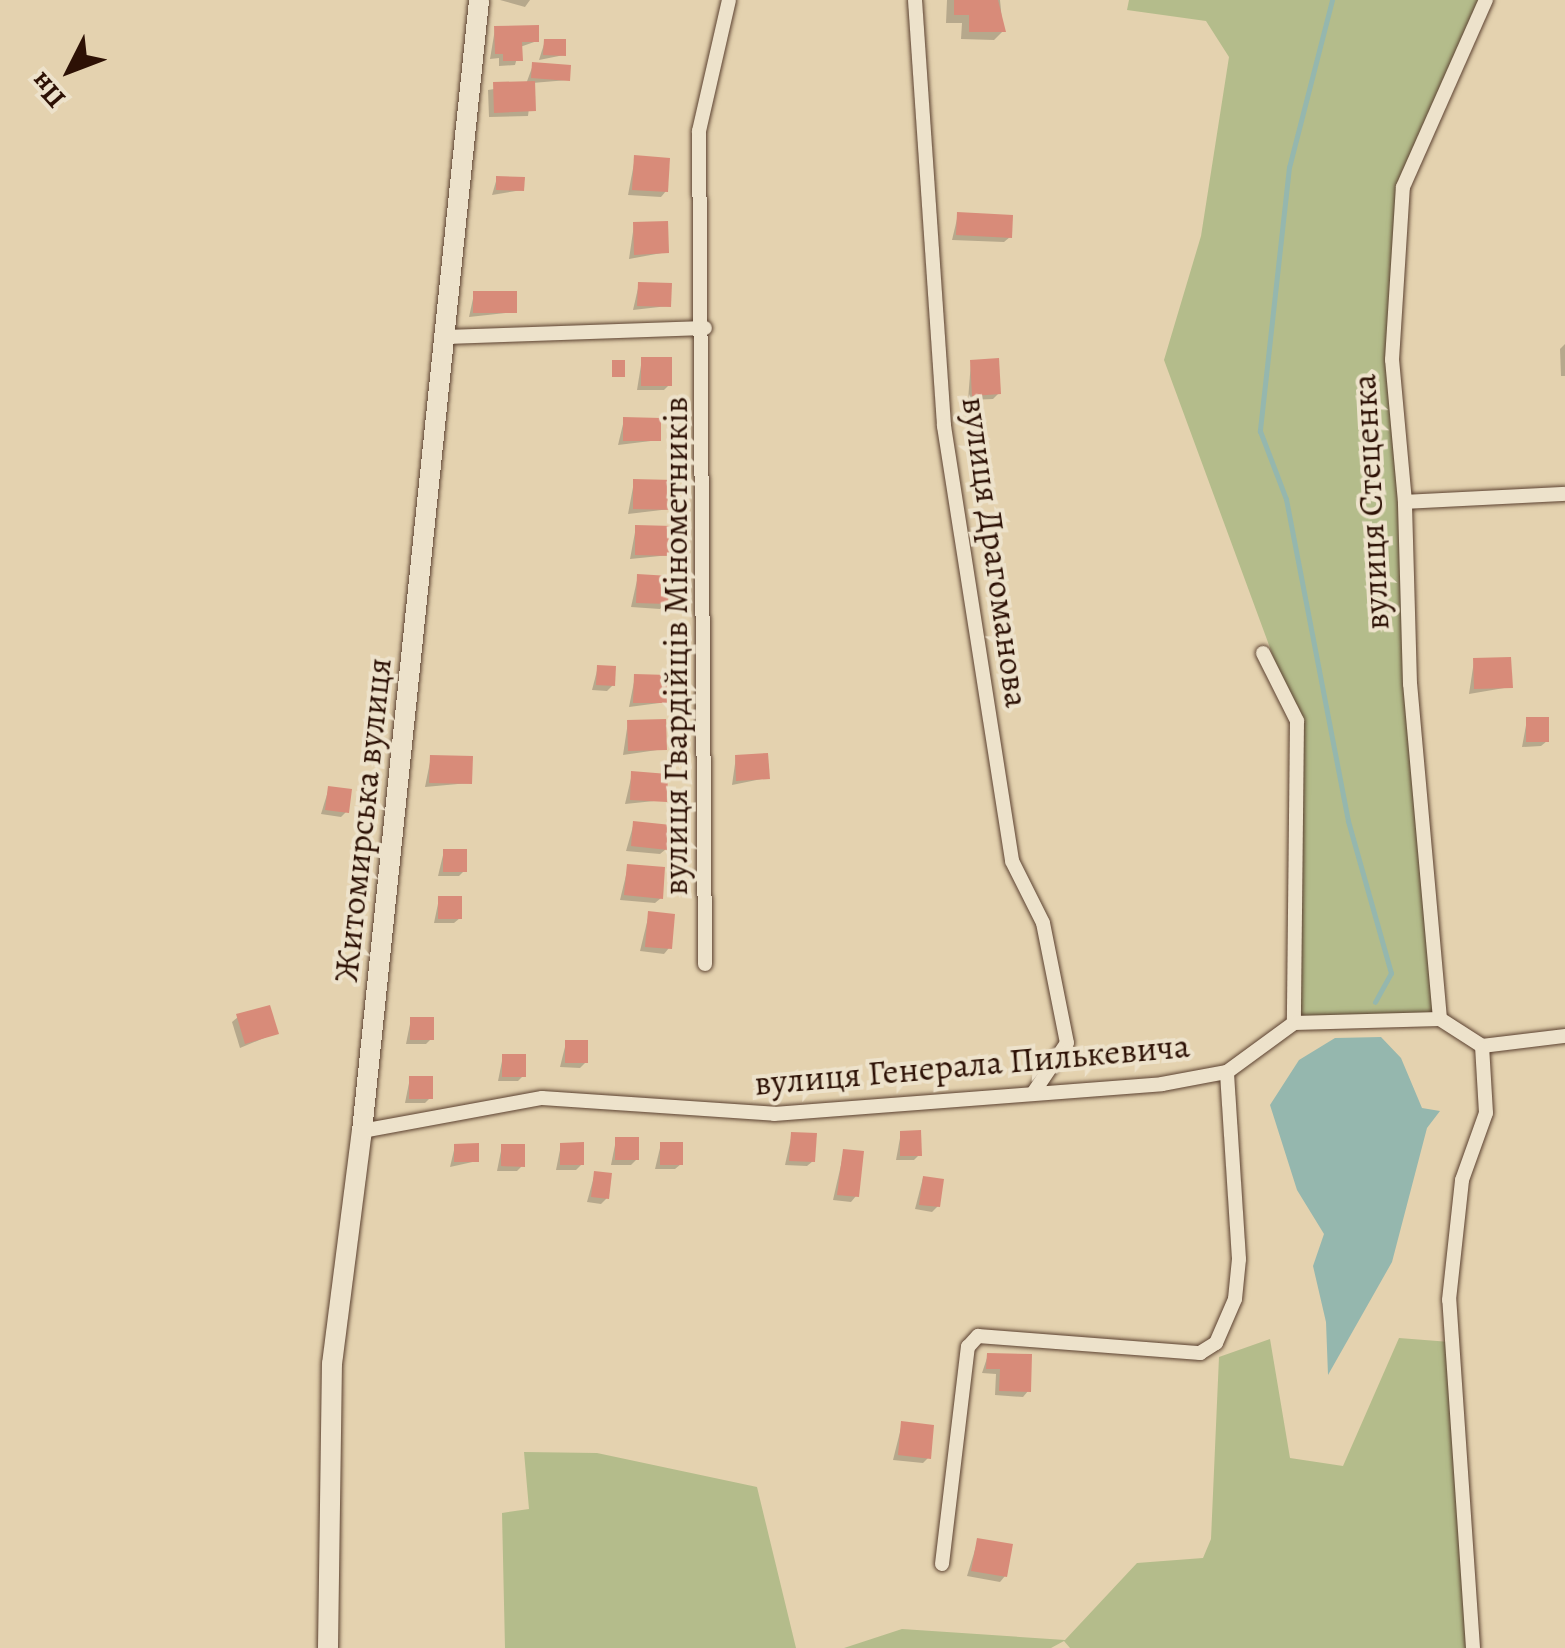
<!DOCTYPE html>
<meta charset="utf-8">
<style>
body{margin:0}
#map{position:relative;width:1565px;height:1648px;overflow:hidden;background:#e4d2af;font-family:Alegreya,serif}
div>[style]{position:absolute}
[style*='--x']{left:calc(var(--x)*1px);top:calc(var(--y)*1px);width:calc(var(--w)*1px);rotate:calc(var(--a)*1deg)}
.green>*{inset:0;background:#b4bc8b}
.water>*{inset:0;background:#95b7ae}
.shadow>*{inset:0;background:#0003}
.stream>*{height:5px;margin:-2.5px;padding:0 2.5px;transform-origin:2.5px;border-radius:2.5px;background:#95b7ae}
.building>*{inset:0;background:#d88b79}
.roads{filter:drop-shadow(0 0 2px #5b4130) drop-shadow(0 0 2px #5b4130)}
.street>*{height:14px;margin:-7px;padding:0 7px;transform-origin:7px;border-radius:7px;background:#ede2cb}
.secondary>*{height:20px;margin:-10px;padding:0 10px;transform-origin:10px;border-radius:10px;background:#ede2cb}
span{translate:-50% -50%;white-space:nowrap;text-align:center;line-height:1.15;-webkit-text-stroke:8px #ede2cb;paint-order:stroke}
.street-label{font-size:35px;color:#2d1105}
.north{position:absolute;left:20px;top:20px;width:100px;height:100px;-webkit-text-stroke:8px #ede2cb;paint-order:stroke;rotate:228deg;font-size:28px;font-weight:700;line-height:40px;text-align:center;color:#2d1105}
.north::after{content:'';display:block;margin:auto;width:35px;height:45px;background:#2d1105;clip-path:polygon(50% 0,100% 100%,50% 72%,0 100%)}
</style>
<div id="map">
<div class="green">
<div style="clip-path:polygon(1129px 0,1486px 0,1403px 187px,1392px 360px,1410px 684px,1440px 1019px,1294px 1023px,1297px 721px,1164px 360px,1201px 236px,1229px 57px,1206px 21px,1127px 10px)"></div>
<div style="clip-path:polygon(1399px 1338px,1450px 1342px,1473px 1648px,1070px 1648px,1064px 1641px,1051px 1648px,844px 1648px,902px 1629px,1065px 1640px,1137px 1563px,1203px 1558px,1211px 1539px,1219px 1357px,1270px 1339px,1290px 1458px,1343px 1466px)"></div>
<div style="clip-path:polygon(524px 1452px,597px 1453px,757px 1487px,796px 1648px,505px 1648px,502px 1513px,529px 1509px)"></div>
</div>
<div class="water">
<div style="clip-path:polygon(1381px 1037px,1401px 1058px,1422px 1108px,1440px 1111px,1427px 1128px,1392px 1262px,1328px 1375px,1326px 1322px,1313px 1266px,1324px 1234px,1297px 1190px,1270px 1105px,1299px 1060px,1335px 1038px)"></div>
</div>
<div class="shadow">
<div style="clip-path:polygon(500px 0,530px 0,525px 7px)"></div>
<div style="clip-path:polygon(947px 0,1000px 0,1003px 31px,994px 40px,961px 39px,962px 23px,946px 23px)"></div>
<div style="clip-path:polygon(495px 29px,537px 41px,520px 47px,515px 65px,499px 66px,499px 58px,490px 59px)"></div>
<div style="clip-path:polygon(545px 41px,564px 55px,539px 60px)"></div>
<div style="clip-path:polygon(533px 65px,568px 80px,532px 83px,528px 116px,489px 117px,488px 90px,526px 84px)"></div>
<div style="clip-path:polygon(635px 158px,666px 191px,661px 197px,628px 195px)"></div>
<div style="clip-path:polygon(497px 178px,522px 190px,492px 195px)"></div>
<div style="clip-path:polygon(958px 215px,1010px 237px,1004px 242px,952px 240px)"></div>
<div style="clip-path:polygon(634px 225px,667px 252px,629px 259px)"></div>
<div style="clip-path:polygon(639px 284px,668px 306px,633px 310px)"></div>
<div style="clip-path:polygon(474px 294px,514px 312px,469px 317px)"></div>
<div style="clip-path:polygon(1565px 344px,1565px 376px,1561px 376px,1560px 349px)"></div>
<div style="clip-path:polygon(642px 359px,670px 384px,664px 390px,637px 390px)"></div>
<div style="clip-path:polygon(971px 362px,999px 393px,993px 399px,968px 400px)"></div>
<div style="clip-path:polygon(624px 420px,659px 440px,618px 445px)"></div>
<div style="clip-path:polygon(634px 482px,670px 509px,628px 514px)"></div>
<div style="clip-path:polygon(636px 527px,670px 555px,630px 559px)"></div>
<div style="clip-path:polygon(638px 576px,666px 603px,660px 609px,631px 607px)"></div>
<div style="clip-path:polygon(1474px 661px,1510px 687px,1469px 694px)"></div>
<div style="clip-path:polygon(598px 667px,613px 685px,607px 691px,592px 690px)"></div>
<div style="clip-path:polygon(635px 677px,667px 702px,629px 707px)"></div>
<div style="clip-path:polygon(1527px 720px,1547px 741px,1541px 746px,1522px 747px)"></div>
<div style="clip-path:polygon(628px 722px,664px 749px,623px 755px)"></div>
<div style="clip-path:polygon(431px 757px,469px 783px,425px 787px)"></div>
<div style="clip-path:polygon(736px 757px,767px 778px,732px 785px)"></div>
<div style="clip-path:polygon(632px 774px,664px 800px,625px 804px)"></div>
<div style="clip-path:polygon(329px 788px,346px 812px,341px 817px,321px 814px)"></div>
<div style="clip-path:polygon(634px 823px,666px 849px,660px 854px,626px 851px)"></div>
<div style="clip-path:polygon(444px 851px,464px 871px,459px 876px,438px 876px)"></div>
<div style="clip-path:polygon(628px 867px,661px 898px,655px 903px,620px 900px)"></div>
<div style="clip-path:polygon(439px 899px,460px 918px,454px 923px,434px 923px)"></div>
<div style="clip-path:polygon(649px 914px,669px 948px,664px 954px,640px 951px)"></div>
<div style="clip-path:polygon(238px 1017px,276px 1033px,240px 1048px,232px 1022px)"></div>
<div style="clip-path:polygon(411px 1019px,431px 1039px,426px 1044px,406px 1044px)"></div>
<div style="clip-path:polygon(566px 1043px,586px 1062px,580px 1068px,560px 1067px)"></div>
<div style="clip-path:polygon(503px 1056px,523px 1076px,518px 1081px,498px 1081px)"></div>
<div style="clip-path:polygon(410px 1078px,430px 1098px,425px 1103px,405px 1103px)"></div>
<div style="clip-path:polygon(901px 1133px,919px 1155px,914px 1160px,896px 1160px)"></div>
<div style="clip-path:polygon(792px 1134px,813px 1161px,807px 1166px,785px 1165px)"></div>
<div style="clip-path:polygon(616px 1140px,637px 1159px,631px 1165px,611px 1165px)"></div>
<div style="clip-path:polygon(661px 1144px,681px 1164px,675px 1169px,655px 1169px)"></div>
<div style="clip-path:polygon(561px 1145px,582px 1164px,576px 1170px,556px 1170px)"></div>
<div style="clip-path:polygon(455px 1146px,477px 1161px,450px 1167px)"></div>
<div style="clip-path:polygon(502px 1146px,522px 1166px,517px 1171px,497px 1171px)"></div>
<div style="clip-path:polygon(844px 1152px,856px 1196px,851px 1202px,833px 1200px)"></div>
<div style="clip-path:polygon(595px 1173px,607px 1198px,601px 1204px,587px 1202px)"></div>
<div style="clip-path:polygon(923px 1178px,938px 1206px,932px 1212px,915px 1209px)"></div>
<div style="clip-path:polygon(988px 1355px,1028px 1391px,1023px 1397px,995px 1395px,996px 1374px,982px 1373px)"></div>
<div style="clip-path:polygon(902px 1424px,929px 1457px,923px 1463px,893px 1460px)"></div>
<div style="clip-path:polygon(978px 1540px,1005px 1576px,1000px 1582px,967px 1576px)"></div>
</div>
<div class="stream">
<div style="--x:1332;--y:0;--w:172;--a:104.4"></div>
<div style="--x:1289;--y:167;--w:266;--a:96.3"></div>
<div style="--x:1260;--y:431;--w:73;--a:69.1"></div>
<div style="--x:1286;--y:499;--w:328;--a:79.1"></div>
<div style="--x:1348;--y:821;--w:158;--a:74.2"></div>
<div style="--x:1391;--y:973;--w:33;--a:119"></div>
</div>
<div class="building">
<div style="clip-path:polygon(954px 0,998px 0,1006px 32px,969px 32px,969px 15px,954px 15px)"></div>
<div style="clip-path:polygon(539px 25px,539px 42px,522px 42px,523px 61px,503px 61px,503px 54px,495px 54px,494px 26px)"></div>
<div style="clip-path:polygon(544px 39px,566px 39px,566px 56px,543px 55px)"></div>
<div style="clip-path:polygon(532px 62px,571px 65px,570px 81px,531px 78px)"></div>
<div style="clip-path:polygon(535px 81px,536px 111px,494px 113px,493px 82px)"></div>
<div style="clip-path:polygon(634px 155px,670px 158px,668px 192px,632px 190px)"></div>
<div style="clip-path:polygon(496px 176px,525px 177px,524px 191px,496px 190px)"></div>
<div style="clip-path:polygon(957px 212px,1013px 215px,1012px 238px,956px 235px)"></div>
<div style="clip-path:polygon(668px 221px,669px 253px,634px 255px,633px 222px)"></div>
<div style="clip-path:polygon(638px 282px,672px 283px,671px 307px,637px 306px)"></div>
<div style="clip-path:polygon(473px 291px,517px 291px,517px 313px,473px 313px)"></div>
<div style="clip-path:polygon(641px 357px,672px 357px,672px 386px,641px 386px)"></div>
<div style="clip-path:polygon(999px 358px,1001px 394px,972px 396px,970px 360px)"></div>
<div style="clip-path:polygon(612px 360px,625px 360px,625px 377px,612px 377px)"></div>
<div style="clip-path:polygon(623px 417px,661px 418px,661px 441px,623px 441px)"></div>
<div style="clip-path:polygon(633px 479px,674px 480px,673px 510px,633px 509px)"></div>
<div style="clip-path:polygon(635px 525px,673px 526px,672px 556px,635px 555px)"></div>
<div style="clip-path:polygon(637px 574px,670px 576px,668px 604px,636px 603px)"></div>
<div style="clip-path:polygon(1511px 657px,1513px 688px,1474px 689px,1473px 658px)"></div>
<div style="clip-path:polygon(597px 665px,616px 666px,615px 686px,596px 685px)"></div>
<div style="clip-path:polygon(634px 674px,669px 675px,669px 703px,633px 703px)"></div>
<div style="clip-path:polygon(1526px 717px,1549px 717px,1549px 742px,1526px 742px)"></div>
<div style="clip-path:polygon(666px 719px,667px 750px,628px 751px,627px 720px)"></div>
<div style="clip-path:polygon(768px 753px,770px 779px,736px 781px,735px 755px)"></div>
<div style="clip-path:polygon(430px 755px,473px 756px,472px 784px,429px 783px)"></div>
<div style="clip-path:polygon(631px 771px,668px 774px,667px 802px,630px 800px)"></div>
<div style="clip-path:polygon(328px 786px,352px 789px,349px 813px,325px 810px)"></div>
<div style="clip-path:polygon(633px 821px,671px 825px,668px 850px,631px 846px)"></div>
<div style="clip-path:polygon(443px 849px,467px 849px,467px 872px,443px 872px)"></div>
<div style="clip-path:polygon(627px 864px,665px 867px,663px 899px,624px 895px)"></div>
<div style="clip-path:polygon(438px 896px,462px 896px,462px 919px,438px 919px)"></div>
<div style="clip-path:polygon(648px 911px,675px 914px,672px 949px,645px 947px)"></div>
<div style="clip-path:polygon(270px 1005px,279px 1034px,245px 1044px,236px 1014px)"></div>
<div style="clip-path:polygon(410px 1017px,434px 1017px,434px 1040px,410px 1040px)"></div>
<div style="clip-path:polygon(565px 1040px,588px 1040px,588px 1063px,565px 1063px)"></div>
<div style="clip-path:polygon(502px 1054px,526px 1054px,526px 1077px,502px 1077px)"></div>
<div style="clip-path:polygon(409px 1076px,433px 1076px,433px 1099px,409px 1099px)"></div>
<div style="clip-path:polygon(921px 1130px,922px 1156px,900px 1156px,900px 1131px)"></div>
<div style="clip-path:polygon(791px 1132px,817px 1133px,815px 1162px,789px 1161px)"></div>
<div style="clip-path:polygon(615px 1137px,639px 1137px,639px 1160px,615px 1160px)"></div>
<div style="clip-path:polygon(584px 1142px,584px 1165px,560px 1165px,560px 1143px)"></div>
<div style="clip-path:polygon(660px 1142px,683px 1142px,683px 1165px,660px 1165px)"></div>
<div style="clip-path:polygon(479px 1143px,479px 1162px,454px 1162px,454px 1144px)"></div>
<div style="clip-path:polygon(501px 1144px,525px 1144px,525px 1167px,501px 1166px)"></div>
<div style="clip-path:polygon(843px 1149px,864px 1151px,859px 1197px,837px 1195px)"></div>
<div style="clip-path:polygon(594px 1171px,612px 1173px,609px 1199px,591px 1197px)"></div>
<div style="clip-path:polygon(923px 1176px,944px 1179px,940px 1207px,919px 1205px)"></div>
<div style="clip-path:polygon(987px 1353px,1032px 1354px,1031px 1392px,999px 1391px,1000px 1369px,986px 1369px)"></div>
<div style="clip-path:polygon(901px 1421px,934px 1425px,931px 1459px,898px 1455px)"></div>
<div style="clip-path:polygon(977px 1538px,1013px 1544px,1007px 1577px,971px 1571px)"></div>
</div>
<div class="roads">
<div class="street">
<div style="--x:915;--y:0;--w:427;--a:86.1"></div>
<div style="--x:944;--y:426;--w:440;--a:81.1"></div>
<div style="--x:1012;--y:861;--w:69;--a:63.4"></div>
<div style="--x:1043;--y:923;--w:122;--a:78.7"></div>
<div style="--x:1067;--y:1043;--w:59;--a:124"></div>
<div style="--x:446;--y:337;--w:259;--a:-2"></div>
<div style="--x:1405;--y:502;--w:160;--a:-2.9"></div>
<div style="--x:1263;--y:653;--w:76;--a:63.4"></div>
<div style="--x:1297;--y:721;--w:302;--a:90.6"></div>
<div style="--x:705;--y:964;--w:833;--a:-90.41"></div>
<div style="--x:699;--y:131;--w:134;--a:-77.1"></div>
<div style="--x:1440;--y:1019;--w:336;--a:-95.1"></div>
<div style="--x:1410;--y:684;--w:182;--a:-91.6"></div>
<div style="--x:1405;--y:502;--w:143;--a:-95.2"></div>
<div style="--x:1392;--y:360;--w:173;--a:-86.4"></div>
<div style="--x:1403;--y:187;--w:205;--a:-66.1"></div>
<div style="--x:362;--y:1131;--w:183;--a:-10.4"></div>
<div style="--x:542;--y:1098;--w:233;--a:3.9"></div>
<div style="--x:774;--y:1114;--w:389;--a:-4.4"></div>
<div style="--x:1162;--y:1084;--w:66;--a:-10.5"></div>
<div style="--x:1227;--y:1072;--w:83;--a:-36.2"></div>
<div style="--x:1294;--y:1023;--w:146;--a:-1.6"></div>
<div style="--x:1440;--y:1019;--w:50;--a:32.7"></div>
<div style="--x:1482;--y:1046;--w:84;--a:-6.9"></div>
<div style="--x:942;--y:1564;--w:219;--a:-83.2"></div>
<div style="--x:968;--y:1347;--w:15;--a:-48"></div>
<div style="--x:978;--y:1336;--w:223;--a:4.4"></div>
<div style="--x:1200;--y:1353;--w:19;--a:-32"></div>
<div style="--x:1216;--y:1343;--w:48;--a:-66.6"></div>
<div style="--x:1235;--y:1299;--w:40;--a:-84.3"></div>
<div style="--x:1239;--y:1259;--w:187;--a:-93.7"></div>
<div style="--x:1473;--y:1648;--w:349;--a:-93.9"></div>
<div style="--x:1449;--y:1300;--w:121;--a:-83.8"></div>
<div style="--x:1462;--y:1180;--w:71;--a:-70.3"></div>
<div style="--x:1486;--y:1113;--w:67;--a:-93.4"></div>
</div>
<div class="secondary">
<div style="--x:328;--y:1648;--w:284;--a:-89.2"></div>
<div style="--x:332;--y:1364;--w:235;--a:-82.7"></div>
<div style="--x:362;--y:1131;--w:1137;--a:-84.09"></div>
</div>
</div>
<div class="street-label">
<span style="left:1370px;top:502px;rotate:-93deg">вулиця Стеценка</span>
<span style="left:996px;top:552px;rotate:82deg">вулиця Драгоманова</span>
<span style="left:675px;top:646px;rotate:-90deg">вулиця Гвардійців Мінометників</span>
<span style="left:362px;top:820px;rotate:-84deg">Житомирська вулиця</span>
<span style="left:972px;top:1064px;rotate:-5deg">вулиця Генерала Пилькевича</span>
</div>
<div class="north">Пн</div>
</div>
